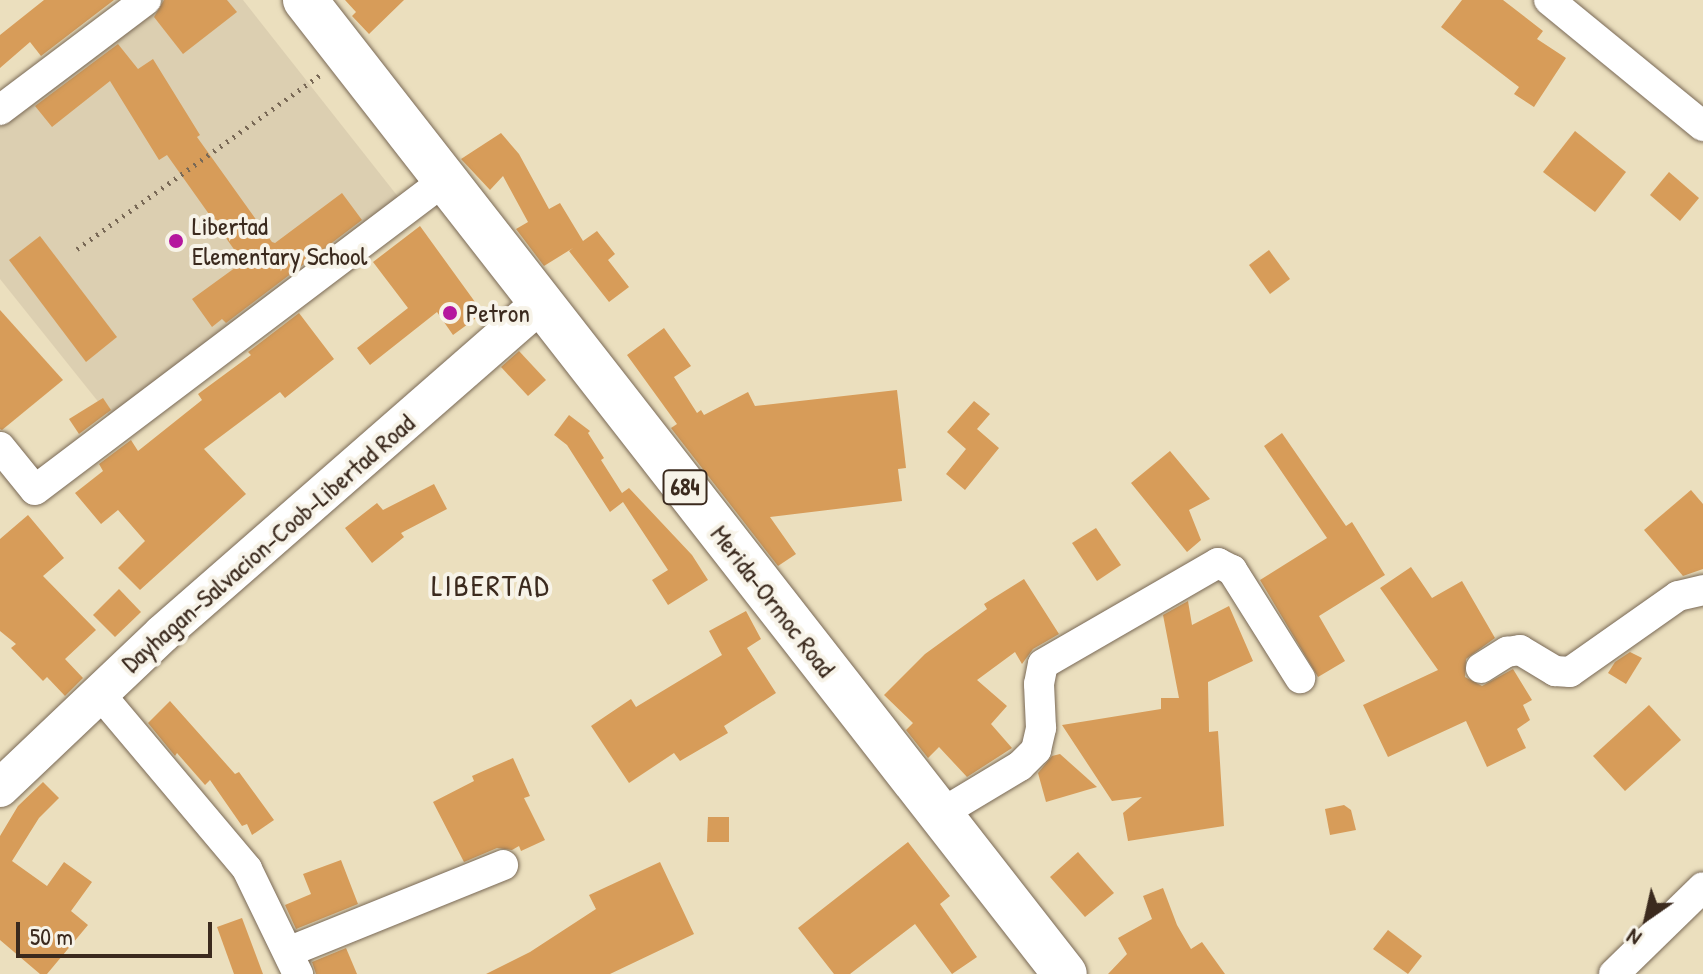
<!DOCTYPE html>
<style>
body{margin:0}
#map{position:relative;width:1703px;height:974px;overflow:hidden;background:#ebdfbe;font-family:"Patrick Hand",sans-serif}
div>[style]{position:absolute}
[style*='--x']{left:calc(var(--x)*1px);top:calc(var(--y)*1px);width:calc(var(--w)*1px);rotate:calc(var(--a)*1deg)}
.built>*{inset:0;background:#dccfb1}
.building>*{inset:0;background:#d79c59}
.path>*{height:5px;margin-top:-2.5px;transform-origin:0;background:repeating-linear-gradient(90deg,#796956 0 2px,transparent 0 8px)}
.roads{filter:drop-shadow(0 0 2px #796956) drop-shadow(0 0 2px #796956)}
.minor>*{height:30px;margin:-15px;padding:0 15px;transform-origin:15px;border-radius:15px;background:#fff}
.major>*{height:38px;margin:-19px;padding:0 19px;transform-origin:19px;border-radius:19px;background:#fff}
.highway>*{height:44px;margin:-22px;padding:0 22px;transform-origin:22px;border-radius:22px;background:#fff}
.dots>*{width:22px;height:22px;translate:-50% -50%;box-sizing:border-box;border:4px solid #f7f3e8;border-radius:50%}
span{translate:-50% -50%;white-space:nowrap;text-align:center;line-height:1.15;-webkit-text-stroke:8px #f7f3e8;paint-order:stroke}
.shield-label span{padding:2px 6px;background:#f7f3e8;border:2px solid;border-radius:6px;-webkit-text-stroke-width:0}
.shield-label{font-size:24px;color:#3b2a1e;font-weight:700}
.poi-label{font-size:26px;color:#3b2a1e}
.left{translate:0 -50%;text-align:left}
.street-label{font-size:26px;color:#3b2a1e}
.quarter-label{font-size:30px;color:#3b2a1e;letter-spacing:2px}
.north{position:absolute;left:1607px;top:878px;width:80px;height:80px;-webkit-text-stroke:6px #f7f3e8;paint-order:stroke;rotate:214deg;font-size:22px;font-weight:700;line-height:32px;text-align:center;color:#3b2a1e}
.north::after{content:'';display:block;margin:auto;width:28px;height:36px;background:#3b2a1e;clip-path:polygon(50% 0,100% 100%,50% 72%,0 100%)}
.scale{position:absolute;left:16px;top:922px;width:196px;height:36px;box-sizing:border-box;border:4px solid #3b2a1e;border-top:0;padding-left:10px;font-size:24px;line-height:28px;white-space:nowrap;color:#3b2a1e;-webkit-text-stroke:6px #f7f3e8;paint-order:stroke}
</style>
<div id="map">
<div class="built">
<div style="clip-path:polygon(155px 0,243px 0,403px 203px,112px 419px,0 279px,0 121px)"></div>
</div>
<div class="building">
<div style="clip-path:polygon(44px 0,114px 0,41px 56px,30px 42px,0 68px,0 35px)"></div>
<div style="clip-path:polygon(164px 0,227px 0,237px 12px,183px 54px,154px 17px)"></div>
<div style="clip-path:polygon(345px 0,404px 0,369px 34px,352px 16px,356px 12px)"></div>
<div style="clip-path:polygon(1462px 0,1503px 0,1543px 31px,1537px 39px,1566px 58px,1534px 107px,1514px 94px,1519px 87px,1441px 27px)"></div>
<div style="clip-path:polygon(118px 44px,138px 69px,153px 59px,200px 135px,197px 137px,272px 242px,275px 243px,342px 193px,362px 220px,226px 323px,222px 319px,212px 327px,192px 299px,243px 262px,167px 155px,159px 160px,110px 81px,52px 127px,35px 106px)"></div>
<div style="clip-path:polygon(1575px 131px,1626px 172px,1595px 212px,1543px 172px)"></div>
<div style="clip-path:polygon(501px 133px,519px 154px,549px 209px,560px 203px,583px 241px,597px 231px,615px 254px,608px 260px,629px 287px,609px 302px,569px 251px,573px 248px,544px 266px,516px 229px,528px 222px,503px 176px,490px 190px,461px 159px)"></div>
<div style="clip-path:polygon(1669px 172px,1699px 198px,1680px 221px,1650px 195px)"></div>
<div style="clip-path:polygon(420px 226px,483px 313px,453px 335px,437px 312px,370px 365px,357px 348px,408px 308px,373px 262px)"></div>
<div style="clip-path:polygon(40px 236px,117px 337px,86px 362px,9px 260px)"></div>
<div style="clip-path:polygon(1269px 250px,1290px 279px,1270px 294px,1249px 265px)"></div>
<div style="clip-path:polygon(0 310px,63px 380px,2px 430px,0 429px)"></div>
<div style="clip-path:polygon(299px 313px,334px 359px,285px 398px,280px 392px,204px 449px,246px 494px,140px 590px,118px 568px,145px 541px,118px 510px,101px 524px,75px 493px,103px 471px,99px 464px,131px 440px,138px 451px,202px 400px,198px 394px,251px 355px,248px 352px)"></div>
<div style="clip-path:polygon(664px 328px,691px 366px,674px 377px,697px 413px,701px 410px,704px 415px,748px 392px,755px 406px,897px 390px,906px 468px,898px 469px,902px 501px,770px 517px,796px 554px,778px 566px,674px 432px,671px 428px,677px 424px,627px 355px)"></div>
<div style="clip-path:polygon(519px 351px,546px 380px,528px 396px,501px 367px)"></div>
<div style="clip-path:polygon(103px 398px,111px 410px,79px 434px,69px 419px)"></div>
<div style="clip-path:polygon(974px 401px,990px 414px,977px 429px,999px 448px,965px 490px,946px 474px,966px 449px,947px 432px)"></div>
<div style="clip-path:polygon(569px 415px,590px 431px,588px 433px,604px 458px,601px 460px,622px 493px,629px 488px,692px 555px,708px 580px,668px 605px,652px 580px,668px 570px,623px 502px,610px 512px,567px 445px,554px 435px)"></div>
<div style="clip-path:polygon(1282px 433px,1346px 526px,1352px 522px,1385px 575px,1319px 616px,1345px 661px,1318px 677px,1260px 580px,1327px 538px,1264px 446px)"></div>
<div style="clip-path:polygon(1170px 451px,1210px 499px,1189px 510px,1201px 540px,1187px 552px,1131px 483px)"></div>
<div style="clip-path:polygon(434px 484px,447px 509px,401px 533px,404px 537px,372px 563px,345px 528px,377px 503px,383px 510px)"></div>
<div style="clip-path:polygon(1691px 490px,1703px 504px,1703px 569px,1683px 576px,1644px 530px)"></div>
<div style="clip-path:polygon(28px 515px,64px 558px,43px 576px,96px 630px,65px 659px,83px 678px,65px 696px,47px 677px,43px 681px,11px 648px,16px 644px,0 631px,0 539px)"></div>
<div style="clip-path:polygon(1096px 528px,1121px 565px,1097px 581px,1072px 543px)"></div>
<div style="clip-path:polygon(1411px 567px,1432px 598px,1462px 581px,1495px 638px,1466px 659px,1465px 677px,1482px 686px,1513px 669px,1532px 700px,1523px 705px,1530px 720px,1517px 729px,1526px 748px,1487px 767px,1466px 721px,1388px 757px,1363px 705px,1438px 670px,1380px 588px)"></div>
<div style="clip-path:polygon(1024px 579px,1059px 634px,1033px 649px,1022px 664px,1015px 652px,977px 680px,1007px 706px,991px 724px,1012px 748px,967px 777px,939px 747px,928px 758px,906px 730px,913px 723px,884px 695px,925px 654px,987px 609px,984px 604px)"></div>
<div style="clip-path:polygon(119px 589px,141px 612px,115px 637px,93px 615px)"></div>
<div style="clip-path:polygon(1188px 601px,1192px 625px,1229px 606px,1253px 661px,1208px 682px,1209px 732px,1218px 731px,1224px 826px,1128px 841px,1123px 813px,1142px 797px,1112px 801px,1062px 725px,1161px 709px,1161px 698px,1179px 698px,1163px 615px)"></div>
<div style="clip-path:polygon(746px 611px,761px 639px,747px 648px,776px 693px,724px 726px,728px 733px,680px 761px,674px 753px,629px 783px,591px 726px,631px 699px,636px 707px,722px 655px,709px 631px)"></div>
<div style="clip-path:polygon(1630px 652px,1642px 658px,1626px 684px,1608px 673px,1615px 662px)"></div>
<div style="clip-path:polygon(170px 701px,235px 774px,239px 772px,274px 820px,252px 835px,247px 824px,242px 826px,210px 780px,205px 785px,177px 753px,175px 756px,148px 723px)"></div>
<div style="clip-path:polygon(1649px 705px,1681px 740px,1625px 791px,1593px 756px)"></div>
<div style="clip-path:polygon(1060px 754px,1097px 787px,1046px 802px,1038px 773px,1052px 756px)"></div>
<div style="clip-path:polygon(513px 758px,530px 796px,524px 798px,545px 840px,521px 851px,519px 846px,512px 850px,497px 848px,464px 862px,433px 802px,474px 781px,472px 776px)"></div>
<div style="clip-path:polygon(43px 782px,59px 798px,39px 818px,12px 861px,47px 886px,64px 862px,92px 882px,71px 911px,88px 925px,47px 974px,40px 974px,0 940px,0 836px,18px 806px)"></div>
<div style="clip-path:polygon(1344px 805px,1351px 810px,1356px 830px,1330px 835px,1325px 809px)"></div>
<div style="clip-path:polygon(708px 817px,729px 817px,729px 842px,707px 842px)"></div>
<div style="clip-path:polygon(908px 842px,950px 896px,940px 904px,977px 957px,952px 974px,915px 924px,850px 974px,834px 974px,798px 928px)"></div>
<div style="clip-path:polygon(1078px 852px,1114px 893px,1085px 917px,1050px 877px)"></div>
<div style="clip-path:polygon(341px 860px,358px 904px,296px 929px,285px 905px,311px 894px,303px 874px)"></div>
<div style="clip-path:polygon(660px 862px,694px 934px,610px 974px,486px 974px,530px 952px,596px 909px,589px 895px)"></div>
<div style="clip-path:polygon(1163px 888px,1177px 925px,1191px 949px,1202px 942px,1225px 974px,1108px 974px,1127px 954px,1118px 938px,1152px 919px,1143px 896px)"></div>
<div style="clip-path:polygon(242px 918px,263px 974px,234px 974px,217px 927px)"></div>
<div style="clip-path:polygon(1388px 930px,1422px 956px,1408px 974px,1373px 949px)"></div>
<div style="clip-path:polygon(346px 948px,357px 974px,316px 974px,312px 962px)"></div>
</div>
<div class="path">
<div style="--x:77;--y:249;--w:299;--a:-35.6"></div>
</div>
<div class="roads">
<div class="minor">
<div style="--x:1549;--y:0;--w:199;--a:39.3"></div>
<div style="--x:0;--y:110;--w:183;--a:-37"></div>
<div style="--x:0;--y:447;--w:55;--a:50.9"></div>
<div style="--x:35;--y:490;--w:514;--a:-37.09"></div>
<div style="--x:1481;--y:668;--w:31;--a:-32"></div>
<div style="--x:1507;--y:652;--w:13;--a:-9"></div>
<div style="--x:1520;--y:650;--w:41;--a:31"></div>
<div style="--x:1555;--y:671;--w:15;--a:4"></div>
<div style="--x:1570;--y:672;--w:132;--a:-35.1"></div>
<div style="--x:1678;--y:596;--w:26;--a:-13"></div>
<div style="--x:99;--y:693;--w:230;--a:49.9"></div>
<div style="--x:247;--y:869;--w:117;--a:64.1"></div>
<div style="--x:940;--y:814;--w:93;--a:-31"></div>
<div style="--x:1020;--y:766;--w:23;--a:-45"></div>
<div style="--x:1036;--y:750;--w:23;--a:-77"></div>
<div style="--x:1041;--y:728;--w:44;--a:-92.6"></div>
<div style="--x:1039;--y:684;--w:20;--a:-79"></div>
<div style="--x:1043;--y:664;--w:202;--a:-30"></div>
<div style="--x:1218;--y:563;--w:16;--a:27"></div>
<div style="--x:1232;--y:570;--w:128;--a:57.8"></div>
<div style="--x:288;--y:952;--w:232;--a:-22"></div>
<div style="--x:1614;--y:974;--w:124;--a:-44.3"></div>
</div>
<div class="major">
<div style="--x:0;--y:788;--w:224;--a:-43.5"></div>
<div style="--x:162;--y:634;--w:503;--a:-41.13"></div>
</div>
<div class="highway">
<div style="--x:305;--y:0;--w:1235;--a:52.04"></div>
</div>
</div>
<div class="dots">
<div style="left:176px;top:241px;background:#b5179e"></div>
<div style="left:450px;top:313px;background:#b5179e"></div>
</div>
<div class="shield-label">
<span style="left:685px;top:487px">684</span>
</div>
<div class="poi-label">
<span class="left" style="left:192px;top:241px">Libertad<br>Elementary School</span>
<span class="left" style="left:466px;top:313px">Petron</span>
</div>
<div class="street-label">
<span style="left:268px;top:543px;rotate:-41deg">Dayhagan-Salvacion-Coob-Libertad Road</span>
<span style="left:773px;top:601px;rotate:52deg">Merida-Ormoc Road</span>
</div>
<div class="quarter-label">
<span style="left:491px;top:585px">LIBERTAD</span>
</div>
<div class="north">N</div>
<div class="scale">50 m</div>
</div>
